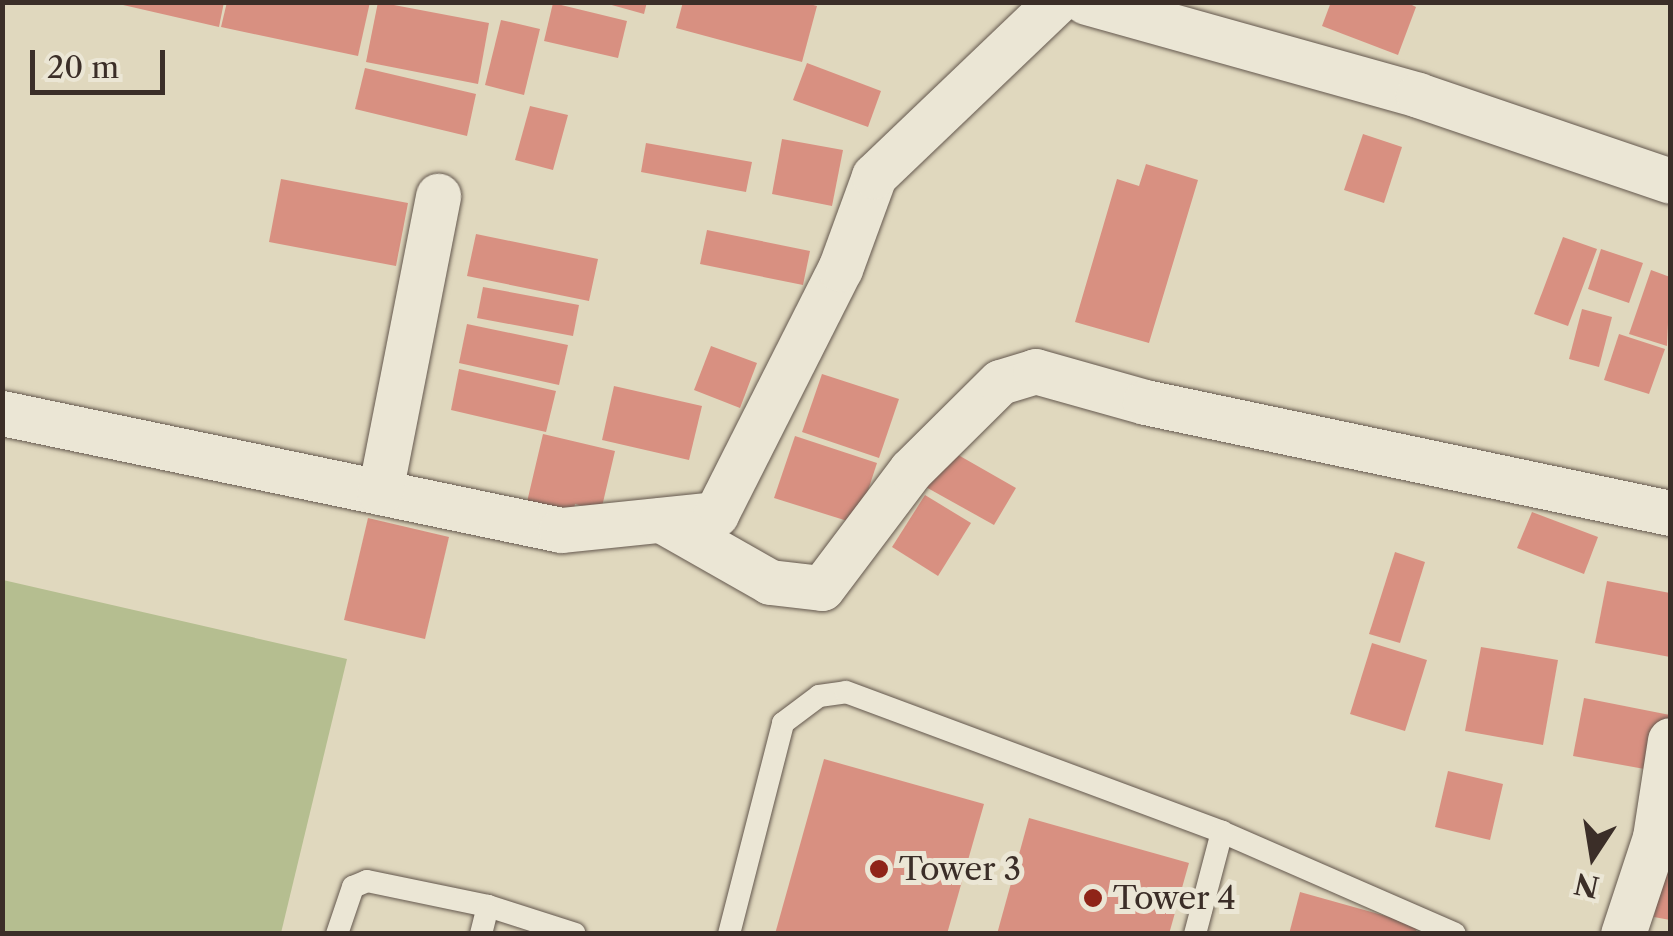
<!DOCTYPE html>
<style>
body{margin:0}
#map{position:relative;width:1673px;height:936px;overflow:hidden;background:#e0d8be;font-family:"Libre Caslon Text",serif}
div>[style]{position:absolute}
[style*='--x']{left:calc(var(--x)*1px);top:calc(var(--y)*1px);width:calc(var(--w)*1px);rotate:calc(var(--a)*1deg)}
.green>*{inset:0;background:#b5be90}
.building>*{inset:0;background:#d89081}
.roads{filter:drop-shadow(0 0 2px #64584e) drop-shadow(0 0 2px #64584e)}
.lane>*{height:22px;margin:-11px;padding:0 11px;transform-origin:11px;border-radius:11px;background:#ebe6d5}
.street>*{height:45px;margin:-22.5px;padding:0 22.5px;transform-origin:22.5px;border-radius:22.5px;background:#ebe6d5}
.dots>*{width:28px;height:28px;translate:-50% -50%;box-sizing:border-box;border:5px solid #ebe6d5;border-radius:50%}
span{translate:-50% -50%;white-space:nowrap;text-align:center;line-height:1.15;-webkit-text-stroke:10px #ebe6d5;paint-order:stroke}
.poi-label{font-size:32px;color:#3b2e28}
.left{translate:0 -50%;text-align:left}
.frame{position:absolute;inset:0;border:5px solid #3b2e28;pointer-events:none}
.north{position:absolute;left:1543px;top:806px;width:100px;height:100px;-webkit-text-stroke:8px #ebe6d5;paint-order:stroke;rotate:192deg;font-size:28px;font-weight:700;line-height:40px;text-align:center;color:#3b2e28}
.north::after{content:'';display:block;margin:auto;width:35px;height:45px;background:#3b2e28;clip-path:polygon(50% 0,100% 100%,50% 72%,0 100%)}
.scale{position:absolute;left:30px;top:50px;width:135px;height:45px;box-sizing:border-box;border:5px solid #3b2e28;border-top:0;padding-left:12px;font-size:30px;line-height:35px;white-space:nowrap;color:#3b2e28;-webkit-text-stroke:8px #ebe6d5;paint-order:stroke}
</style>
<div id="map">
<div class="green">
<div style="clip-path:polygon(3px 580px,347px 659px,281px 933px,3px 933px)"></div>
</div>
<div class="building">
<div style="clip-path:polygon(110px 2px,224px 2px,219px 27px)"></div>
<div style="clip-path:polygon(227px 2px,370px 2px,358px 56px,221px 27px)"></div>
<div style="clip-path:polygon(378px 2px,489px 23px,478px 84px,366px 62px)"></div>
<div style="clip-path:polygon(601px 2px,647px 2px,644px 14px)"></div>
<div style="clip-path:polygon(683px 2px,802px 2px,817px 6px,802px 62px,676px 28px)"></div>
<div style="clip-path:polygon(1331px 2px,1406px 2px,1416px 7px,1398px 55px,1322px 26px)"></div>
<div style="clip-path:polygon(553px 3px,627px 21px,618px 58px,544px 41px)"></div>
<div style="clip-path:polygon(501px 20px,540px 29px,524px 95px,485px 85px)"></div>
<div style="clip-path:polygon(807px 63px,881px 91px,868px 127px,793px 100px)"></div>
<div style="clip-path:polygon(365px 68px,476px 94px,467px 136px,355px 109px)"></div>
<div style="clip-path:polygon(530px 106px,568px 115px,553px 170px,515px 160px)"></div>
<div style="clip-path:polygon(1363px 134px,1402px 147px,1384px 203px,1344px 190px)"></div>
<div style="clip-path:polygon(782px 139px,843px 150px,832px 206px,772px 194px)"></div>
<div style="clip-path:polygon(646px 143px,752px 162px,746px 192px,641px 172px)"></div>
<div style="clip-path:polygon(1146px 164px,1198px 180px,1149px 343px,1075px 322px,1117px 179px,1139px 186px)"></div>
<div style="clip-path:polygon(281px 179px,408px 203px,396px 266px,269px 242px)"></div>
<div style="clip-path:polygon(707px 230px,810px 251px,803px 285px,700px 264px)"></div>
<div style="clip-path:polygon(476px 234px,598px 259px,589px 301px,467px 276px)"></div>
<div style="clip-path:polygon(1563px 237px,1597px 249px,1568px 326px,1534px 314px)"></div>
<div style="clip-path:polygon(1601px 249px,1643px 263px,1629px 303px,1588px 289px)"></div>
<div style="clip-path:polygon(1651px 270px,1670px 277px,1667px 346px,1629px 334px)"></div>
<div style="clip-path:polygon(483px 287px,579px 305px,573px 336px,477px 318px)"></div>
<div style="clip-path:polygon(1582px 309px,1612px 317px,1599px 367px,1569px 359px)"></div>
<div style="clip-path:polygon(467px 324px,568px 345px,559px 385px,459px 363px)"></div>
<div style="clip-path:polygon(1619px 334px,1665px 349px,1649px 394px,1604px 380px)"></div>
<div style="clip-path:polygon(711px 346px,757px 363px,740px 408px,694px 390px)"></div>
<div style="clip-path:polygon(459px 369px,556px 391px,546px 432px,451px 410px)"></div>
<div style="clip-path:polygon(822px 374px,899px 399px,879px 458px,802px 432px)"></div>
<div style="clip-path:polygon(614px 386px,702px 406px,689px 460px,602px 440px)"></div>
<div style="clip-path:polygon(543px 434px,615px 451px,601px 511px,575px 504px,573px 514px,527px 502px)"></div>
<div style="clip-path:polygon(795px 436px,877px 463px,857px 524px,774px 498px)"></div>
<div style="clip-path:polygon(946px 448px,1016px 488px,994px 525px,924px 486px)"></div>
<div style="clip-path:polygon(925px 495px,971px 523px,938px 576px,892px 547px)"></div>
<div style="clip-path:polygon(1532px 512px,1598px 537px,1584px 574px,1517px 548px)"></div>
<div style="clip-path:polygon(368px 518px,449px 537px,425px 639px,344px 620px)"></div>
<div style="clip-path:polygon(1395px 552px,1425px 562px,1400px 643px,1369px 634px)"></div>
<div style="clip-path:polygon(1607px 581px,1670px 593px,1670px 657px,1595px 643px)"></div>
<div style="clip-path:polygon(1372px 643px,1427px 660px,1405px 731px,1350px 714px)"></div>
<div style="clip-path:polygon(1481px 647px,1558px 660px,1543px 745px,1465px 731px)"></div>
<div style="clip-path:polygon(1584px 698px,1670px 715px,1661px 772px,1573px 756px)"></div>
<div style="clip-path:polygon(824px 759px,984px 804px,947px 934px,775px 934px)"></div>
<div style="clip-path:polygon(1448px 771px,1503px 784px,1490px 840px,1435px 827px)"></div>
<div style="clip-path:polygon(1029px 818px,1189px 863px,1169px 934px,997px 934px)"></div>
<div style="clip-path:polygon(1667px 851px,1670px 852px,1670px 920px,1654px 917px)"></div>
<div style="clip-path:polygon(1300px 892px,1418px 925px,1415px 934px,1289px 934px)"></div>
</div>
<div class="roads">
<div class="lane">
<div style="--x:337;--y:934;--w:50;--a:-71.2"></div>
<div style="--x:353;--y:887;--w:15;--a:-23"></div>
<div style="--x:367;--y:881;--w:124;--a:11.7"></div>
<div style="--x:488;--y:906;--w:91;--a:17.8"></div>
<div style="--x:481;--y:934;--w:29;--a:-76"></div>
<div style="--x:729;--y:934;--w:218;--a:-75.6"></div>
<div style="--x:783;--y:723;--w:45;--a:-36.9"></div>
<div style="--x:819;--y:696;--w:27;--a:-8"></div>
<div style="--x:846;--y:692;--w:401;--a:20.4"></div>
<div style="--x:1222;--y:832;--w:254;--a:23.6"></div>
<div style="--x:1195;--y:934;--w:106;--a:-75.2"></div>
</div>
<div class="street">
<div style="--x:1086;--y:2;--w:345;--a:15.6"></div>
<div style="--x:1418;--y:95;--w:266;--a:18.8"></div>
<div style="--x:2;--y:413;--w:571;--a:11.82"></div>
<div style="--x:561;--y:530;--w:156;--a:-5.9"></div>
<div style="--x:716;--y:514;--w:275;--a:-63.2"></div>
<div style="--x:840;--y:269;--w:99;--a:-69.9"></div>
<div style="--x:874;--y:176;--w:252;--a:-43.7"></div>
<div style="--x:380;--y:492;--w:302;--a:-78.9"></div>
<div style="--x:661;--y:520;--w:125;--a:29.6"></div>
<div style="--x:770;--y:582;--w:52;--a:6.6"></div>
<div style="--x:822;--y:588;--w:148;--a:-53"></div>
<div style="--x:911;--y:470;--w:125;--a:-44.7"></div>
<div style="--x:1000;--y:382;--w:37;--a:-17"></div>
<div style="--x:1035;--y:371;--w:114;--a:15.7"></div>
<div style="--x:1145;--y:402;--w:537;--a:11.94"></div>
<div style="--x:1623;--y:934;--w:102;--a:-71.7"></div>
<div style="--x:1655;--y:837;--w:98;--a:-81.2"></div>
</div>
</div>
<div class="dots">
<div style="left:879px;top:869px;background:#8f2418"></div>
<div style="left:1093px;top:898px;background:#8f2418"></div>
</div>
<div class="poi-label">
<span class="left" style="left:899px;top:869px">Tower 3</span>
<span class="left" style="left:1113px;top:898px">Tower 4</span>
</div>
<div class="frame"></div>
<div class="north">N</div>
<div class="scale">20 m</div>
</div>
